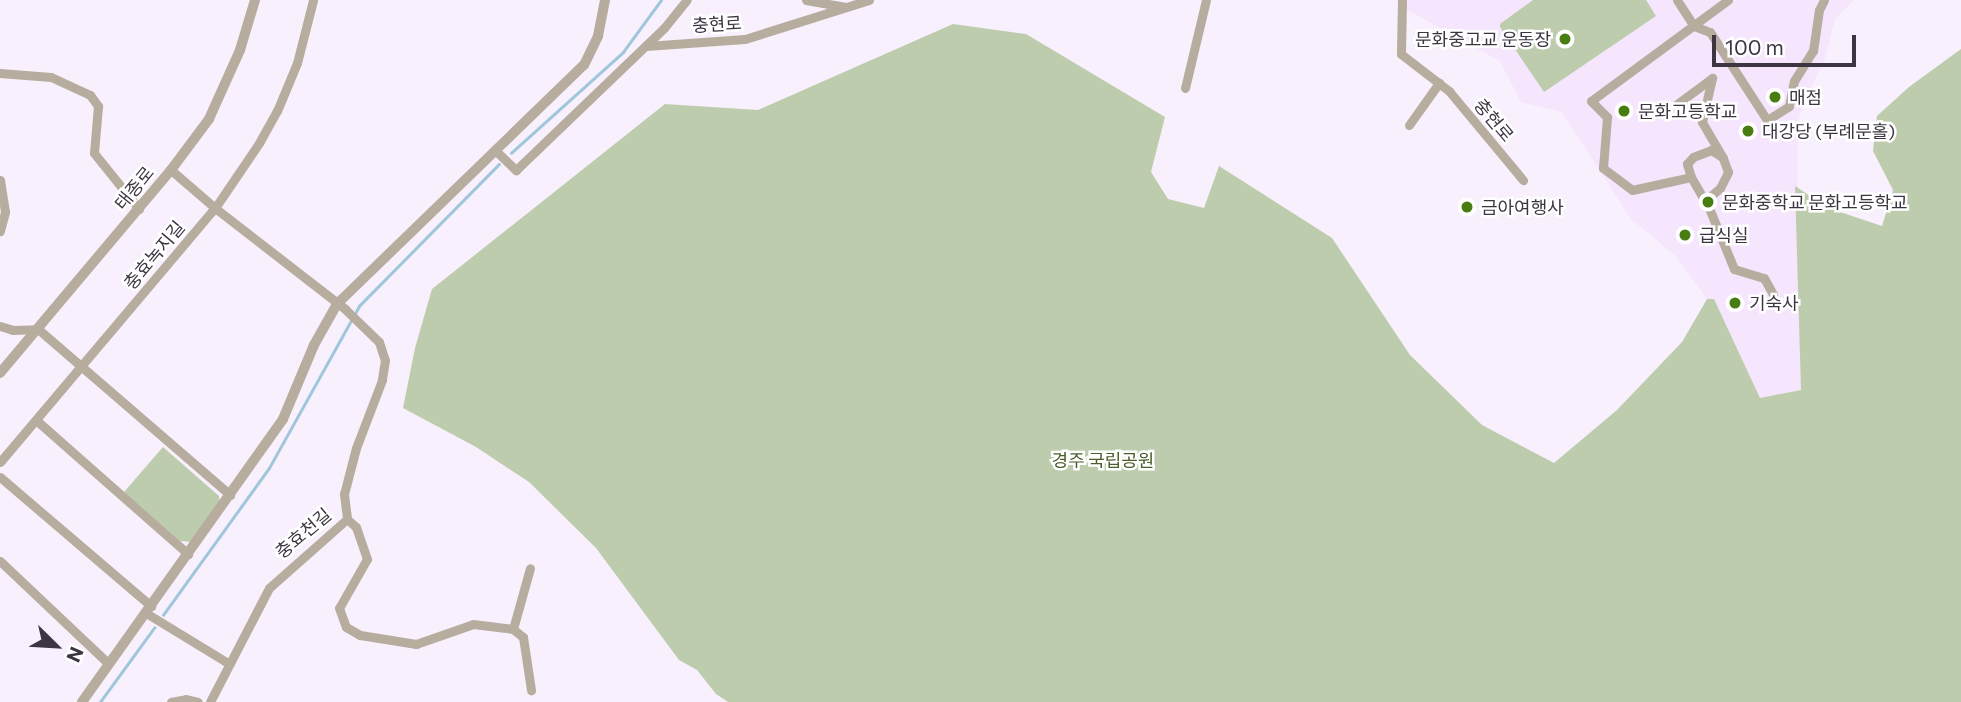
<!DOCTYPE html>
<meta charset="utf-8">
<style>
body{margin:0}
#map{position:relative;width:1961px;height:702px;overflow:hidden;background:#f8f0fd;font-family:Commissioner,"Noto Sans KR",sans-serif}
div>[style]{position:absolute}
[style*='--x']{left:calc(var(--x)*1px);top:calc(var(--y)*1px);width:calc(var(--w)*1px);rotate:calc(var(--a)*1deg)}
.built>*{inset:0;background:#f5e5fd}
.green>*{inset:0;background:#beccae}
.stream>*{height:2.5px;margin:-1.25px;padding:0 1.25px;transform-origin:1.25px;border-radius:1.25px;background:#9fc6db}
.minor>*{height:9px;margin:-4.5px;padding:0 4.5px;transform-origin:4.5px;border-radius:4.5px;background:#b7ad9f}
.tertiary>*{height:10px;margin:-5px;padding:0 5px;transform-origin:5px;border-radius:5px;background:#b7ad9f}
.dots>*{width:19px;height:19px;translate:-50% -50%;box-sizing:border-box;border:4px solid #fff;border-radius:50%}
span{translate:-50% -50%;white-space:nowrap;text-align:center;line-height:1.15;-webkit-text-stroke:5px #fff;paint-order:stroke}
.street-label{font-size:18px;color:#3e3542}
.poi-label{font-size:18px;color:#3e3542}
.right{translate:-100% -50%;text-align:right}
.left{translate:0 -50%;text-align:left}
.park-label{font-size:18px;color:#4a5f2b}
.north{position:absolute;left:21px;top:611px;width:70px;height:70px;-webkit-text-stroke:5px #fff;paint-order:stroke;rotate:114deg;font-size:19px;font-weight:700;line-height:28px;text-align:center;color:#3e3542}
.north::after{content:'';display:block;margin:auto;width:24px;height:32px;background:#3e3542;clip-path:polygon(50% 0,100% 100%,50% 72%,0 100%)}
.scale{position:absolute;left:1712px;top:35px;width:144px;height:32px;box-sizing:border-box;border:4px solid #3e3542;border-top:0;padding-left:9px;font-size:21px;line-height:24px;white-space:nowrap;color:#3e3542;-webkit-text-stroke:5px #fff;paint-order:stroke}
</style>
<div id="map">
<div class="built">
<div style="clip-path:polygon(1405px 0,1854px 0,1835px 19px,1823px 65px,1808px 92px,1797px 124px,1801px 390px,1760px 398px,1714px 299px,1707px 299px,1676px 256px,1631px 219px,1562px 112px,1521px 102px,1500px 61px,1404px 8px)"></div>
</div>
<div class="green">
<div style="clip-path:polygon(1533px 0,1646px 0,1656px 16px,1544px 92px,1500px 27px,1500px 24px)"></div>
<div style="clip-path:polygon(953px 24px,1026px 34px,1165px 117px,1151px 172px,1168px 199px,1204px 208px,1219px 166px,1332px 238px,1410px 355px,1482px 425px,1554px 463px,1617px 410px,1682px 342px,1707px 299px,1714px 299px,1760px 398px,1801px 390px,1795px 186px,1828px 208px,1882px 226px,1893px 190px,1873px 151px,1877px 116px,1909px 87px,1961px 49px,1961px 702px,728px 702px,716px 694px,697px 670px,679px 660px,596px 548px,529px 482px,476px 447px,403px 408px,415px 348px,432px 289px,665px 104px,758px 110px)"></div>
<div style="clip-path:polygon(163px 447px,219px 496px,220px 504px,192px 542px,180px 541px,124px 492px)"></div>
</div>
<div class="stream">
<div style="--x:511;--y:153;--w:151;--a:-42"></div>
<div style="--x:623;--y:52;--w:64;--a:-53.8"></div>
<div style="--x:163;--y:615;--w:181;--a:-54.2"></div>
<div style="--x:269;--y:468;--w:185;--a:-60.9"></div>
<div style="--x:359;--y:306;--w:199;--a:-45.4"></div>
<div style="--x:100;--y:702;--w:92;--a:-53.9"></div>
</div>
<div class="minor">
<div style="--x:806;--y:0;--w:39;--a:10"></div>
<div style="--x:1402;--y:0;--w:54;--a:91.1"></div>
<div style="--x:1401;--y:54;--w:61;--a:37.6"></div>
<div style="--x:1449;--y:91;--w:116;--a:50.3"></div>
<div style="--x:1677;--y:0;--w:31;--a:57"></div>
<div style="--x:1694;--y:26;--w:17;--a:21"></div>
<div style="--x:1710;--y:32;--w:105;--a:57.1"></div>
<div style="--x:1767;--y:120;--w:26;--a:-32"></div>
<div style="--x:1789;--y:106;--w:25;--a:-79"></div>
<div style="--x:1794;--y:81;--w:36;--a:-58"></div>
<div style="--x:1813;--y:51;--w:41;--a:-81.7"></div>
<div style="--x:1819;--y:10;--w:11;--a:-63"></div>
<div style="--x:1728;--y:0;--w:170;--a:143.6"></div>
<div style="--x:1591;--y:101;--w:23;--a:45"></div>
<div style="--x:1607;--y:117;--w:51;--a:94.5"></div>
<div style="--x:1603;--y:168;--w:36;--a:37"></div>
<div style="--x:1632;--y:190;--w:60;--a:-12.4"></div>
<div style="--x:1691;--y:177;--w:36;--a:60"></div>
<div style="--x:1709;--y:208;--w:66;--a:67.7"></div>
<div style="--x:1734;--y:269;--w:31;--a:17"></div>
<div style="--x:1764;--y:278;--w:18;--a:61"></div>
<div style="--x:646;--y:46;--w:99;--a:-4"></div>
<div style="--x:745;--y:39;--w:130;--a:-17.5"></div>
<div style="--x:0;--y:73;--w:51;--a:4.5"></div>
<div style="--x:51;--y:77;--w:43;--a:24.8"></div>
<div style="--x:90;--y:95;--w:14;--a:54"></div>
<div style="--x:98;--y:106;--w:47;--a:94.9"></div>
<div style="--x:94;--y:153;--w:72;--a:51.2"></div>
<div style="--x:1185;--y:88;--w:90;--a:-76.6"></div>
<div style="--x:1677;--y:104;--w:44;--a:-36.6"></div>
<div style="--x:1409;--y:125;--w:52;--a:-54.5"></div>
<div style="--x:496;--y:151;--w:28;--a:44"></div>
<div style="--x:516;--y:170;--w:205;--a:-43.8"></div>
<div style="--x:664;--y:28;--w:36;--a:-51"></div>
<div style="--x:171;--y:170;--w:58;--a:40.8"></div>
<div style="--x:215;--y:208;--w:165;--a:37.8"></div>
<div style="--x:345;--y:309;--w:47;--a:44.1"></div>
<div style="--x:379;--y:342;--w:19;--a:72"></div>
<div style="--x:385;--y:360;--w:20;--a:99"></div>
<div style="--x:382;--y:380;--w:73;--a:110.9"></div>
<div style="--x:356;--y:448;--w:48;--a:104.6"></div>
<div style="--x:344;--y:494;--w:25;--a:83"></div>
<div style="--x:347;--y:519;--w:104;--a:138.5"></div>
<div style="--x:269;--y:588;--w:128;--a:117.4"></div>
<div style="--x:1691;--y:177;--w:14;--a:-107"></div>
<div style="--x:1687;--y:164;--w:9;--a:-49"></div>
<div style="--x:1693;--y:157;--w:19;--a:-21"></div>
<div style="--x:1711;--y:150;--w:13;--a:32"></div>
<div style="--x:0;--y:180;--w:32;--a:81"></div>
<div style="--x:5;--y:212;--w:20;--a:105"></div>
<div style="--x:1705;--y:201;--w:20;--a:-41"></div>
<div style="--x:1720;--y:188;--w:18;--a:-63"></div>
<div style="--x:1728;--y:172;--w:15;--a:-110"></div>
<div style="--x:1723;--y:158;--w:42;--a:-120.3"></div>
<div style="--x:1702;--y:122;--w:45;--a:-77.2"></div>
<div style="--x:0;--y:326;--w:14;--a:17"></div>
<div style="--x:13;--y:330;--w:25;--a:-2"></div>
<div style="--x:38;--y:329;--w:254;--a:40.8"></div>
<div style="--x:36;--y:420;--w:203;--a:41.4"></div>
<div style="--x:0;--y:462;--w:333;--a:-49.8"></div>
<div style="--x:215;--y:208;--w:78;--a:-55.9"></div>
<div style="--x:259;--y:143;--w:37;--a:-61"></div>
<div style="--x:277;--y:111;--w:52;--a:-67.4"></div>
<div style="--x:297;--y:63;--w:65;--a:-75.7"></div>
<div style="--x:0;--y:477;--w:199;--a:40.5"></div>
<div style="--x:347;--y:519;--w:12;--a:42"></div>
<div style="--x:356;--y:527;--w:34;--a:71"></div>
<div style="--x:367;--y:559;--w:56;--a:119.7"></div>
<div style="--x:339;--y:608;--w:20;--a:70"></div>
<div style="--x:346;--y:627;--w:16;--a:30"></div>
<div style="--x:360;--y:635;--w:57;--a:9.1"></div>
<div style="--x:416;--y:644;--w:60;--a:-19.3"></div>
<div style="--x:473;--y:624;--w:40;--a:7.1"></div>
<div style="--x:513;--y:629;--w:63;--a:-74.4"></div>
<div style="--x:0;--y:561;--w:149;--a:43.4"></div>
<div style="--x:146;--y:613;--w:96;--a:31.4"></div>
<div style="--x:513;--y:629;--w:13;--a:39"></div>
<div style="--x:523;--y:637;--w:54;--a:81.4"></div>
<div style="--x:171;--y:702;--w:15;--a:-11"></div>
<div style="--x:186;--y:699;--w:12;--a:14"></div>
</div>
<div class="tertiary">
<div style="--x:0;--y:373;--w:265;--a:-49.9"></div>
<div style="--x:171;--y:170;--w:64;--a:-53.3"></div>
<div style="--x:209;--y:119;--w:76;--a:-65.8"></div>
<div style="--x:240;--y:50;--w:52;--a:-73.3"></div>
<div style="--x:82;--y:702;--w:347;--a:-54.6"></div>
<div style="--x:283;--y:419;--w:80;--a:-67.3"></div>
<div style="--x:314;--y:345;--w:47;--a:-60.7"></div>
<div style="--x:337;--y:304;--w:344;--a:-44.1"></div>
<div style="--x:584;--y:65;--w:32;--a:-64"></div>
<div style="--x:598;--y:36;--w:37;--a:-79"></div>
</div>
<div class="dots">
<div style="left:1565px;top:39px;background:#477d11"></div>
<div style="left:1775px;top:97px;background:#477d11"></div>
<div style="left:1624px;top:111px;background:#477d11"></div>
<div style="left:1748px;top:131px;background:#477d11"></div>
<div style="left:1708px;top:202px;background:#477d11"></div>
<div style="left:1467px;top:207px;background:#477d11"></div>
<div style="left:1685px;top:235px;background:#477d11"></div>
<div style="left:1735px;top:303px;background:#477d11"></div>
</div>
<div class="street-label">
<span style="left:717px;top:24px;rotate:-3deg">충현로</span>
<span style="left:1494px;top:120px;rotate:50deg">충현로</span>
<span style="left:134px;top:188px;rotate:-51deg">태종로</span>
<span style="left:154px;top:255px;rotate:-50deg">충효녹지길</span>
<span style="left:303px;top:533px;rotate:-40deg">충효천길</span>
</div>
<div class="poi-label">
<span class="right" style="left:1551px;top:39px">문화중고교 운동장</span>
<span class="left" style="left:1789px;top:97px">매점</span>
<span class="left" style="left:1638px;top:111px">문화고등학교</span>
<span class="left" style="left:1762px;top:131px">대강당 (부례문홀)</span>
<span class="left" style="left:1722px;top:202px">문화중학교 문화고등학교</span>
<span class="left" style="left:1481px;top:207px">금아여행사</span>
<span class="left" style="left:1699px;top:235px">급식실</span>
<span class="left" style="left:1749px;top:303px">기숙사</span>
</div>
<div class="park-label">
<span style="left:1103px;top:460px">경주 국립공원</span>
</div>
<div class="north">N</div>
<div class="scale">100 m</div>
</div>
